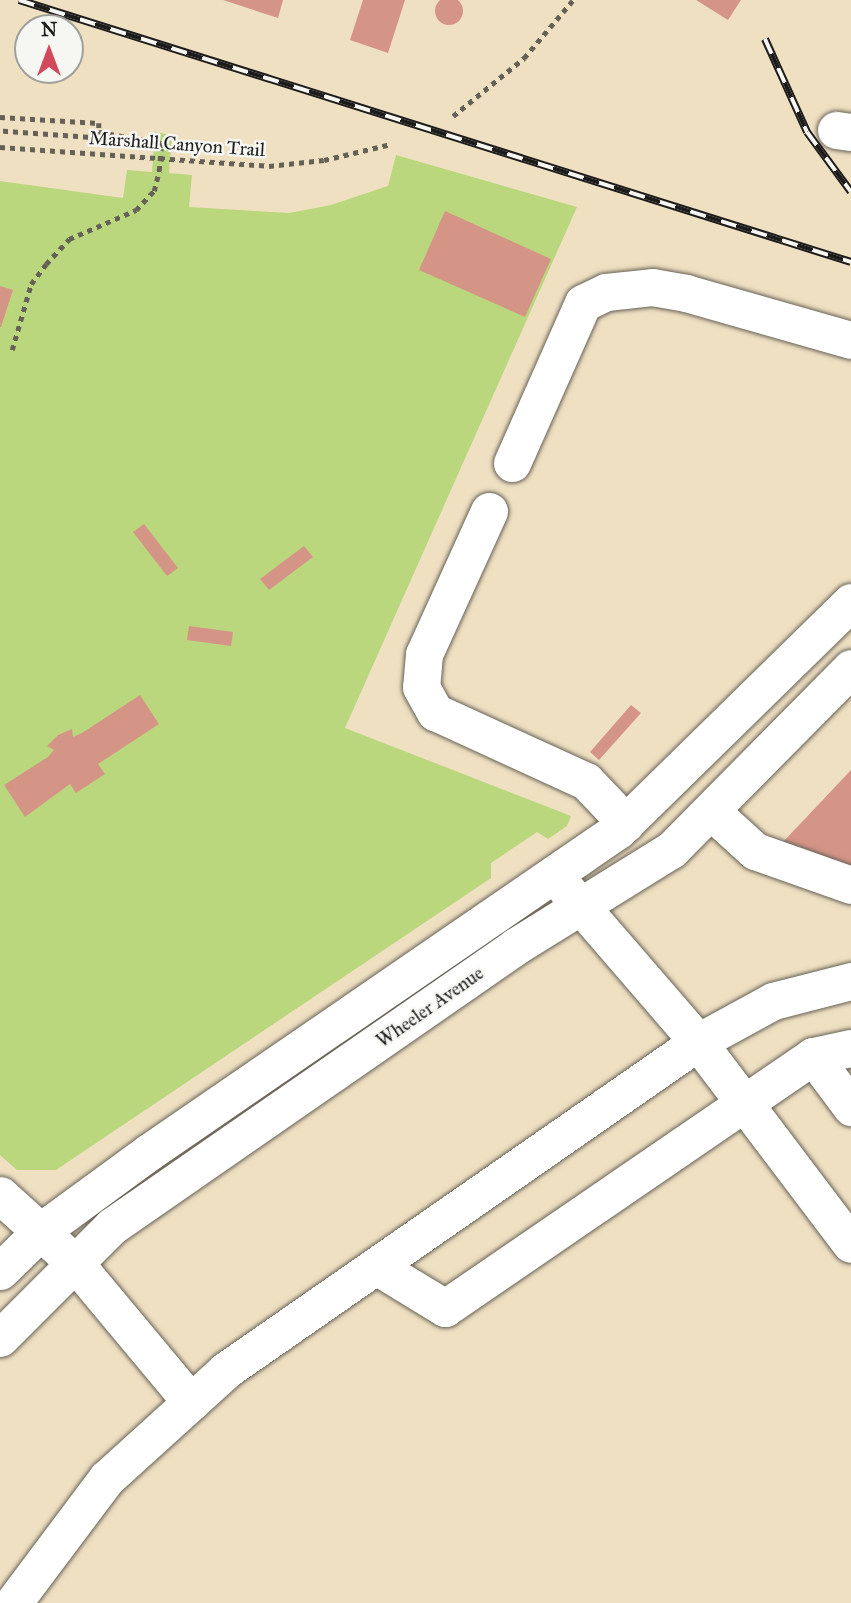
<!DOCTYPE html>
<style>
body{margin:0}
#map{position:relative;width:851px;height:1603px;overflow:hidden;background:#efe0c2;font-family:"IM FELL Great Primer",serif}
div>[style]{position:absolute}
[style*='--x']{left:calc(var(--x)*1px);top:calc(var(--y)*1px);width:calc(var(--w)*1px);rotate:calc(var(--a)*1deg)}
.green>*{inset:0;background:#bad77d}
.building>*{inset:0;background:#d59586}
.round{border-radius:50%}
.path>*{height:4.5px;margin-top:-2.25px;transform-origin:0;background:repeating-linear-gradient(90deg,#666156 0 5px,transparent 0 10px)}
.roads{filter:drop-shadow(0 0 2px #666156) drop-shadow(0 0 2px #666156)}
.minor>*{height:37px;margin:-18.5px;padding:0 18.5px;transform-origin:18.5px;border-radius:18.5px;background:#fff}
.rail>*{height:8px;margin-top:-4px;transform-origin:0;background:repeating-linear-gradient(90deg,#f6f6f2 0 16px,#1c1c1c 0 32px);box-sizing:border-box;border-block:2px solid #1c1c1c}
.path-bridge>*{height:4.5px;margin-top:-2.25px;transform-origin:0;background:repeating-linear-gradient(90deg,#666156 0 5px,transparent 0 10px)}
span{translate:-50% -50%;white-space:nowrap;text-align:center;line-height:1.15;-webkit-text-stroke:5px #f6f6f2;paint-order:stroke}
.street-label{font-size:19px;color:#1c1c1c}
.north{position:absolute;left:14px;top:14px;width:70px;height:70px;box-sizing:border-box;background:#f6f6f2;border:2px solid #9f9f9c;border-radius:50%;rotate:0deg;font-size:19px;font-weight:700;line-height:28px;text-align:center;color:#1c1c1c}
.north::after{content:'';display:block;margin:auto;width:24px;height:32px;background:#d1495b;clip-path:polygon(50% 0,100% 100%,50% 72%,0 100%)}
</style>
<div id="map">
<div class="green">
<div style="clip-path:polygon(155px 132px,172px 135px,169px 173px,192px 175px,189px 207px,289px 213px,331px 205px,388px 186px,396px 155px,577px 207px,345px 728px,571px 816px,567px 826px,548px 839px,537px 832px,491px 863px,491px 878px,56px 1170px,17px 1170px,0 1155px,0 181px,123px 198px,127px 170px,152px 172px)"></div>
</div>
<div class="building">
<div class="round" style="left:435px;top:-3px;width:28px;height:28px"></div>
<div style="clip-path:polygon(223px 0,283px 0,278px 18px)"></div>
<div style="clip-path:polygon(363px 0,405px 0,388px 53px,350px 40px)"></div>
<div style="clip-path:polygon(696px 0,741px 0,728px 20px)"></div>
<div style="clip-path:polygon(445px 211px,551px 259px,525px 317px,419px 270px)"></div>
<div style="clip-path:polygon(0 286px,13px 290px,1px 327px,0 327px)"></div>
<div style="clip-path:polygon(144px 524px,178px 568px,167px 576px,133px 532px)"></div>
<div style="clip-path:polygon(304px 546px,313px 557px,269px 590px,260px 579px)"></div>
<div style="clip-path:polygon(189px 626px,233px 632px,231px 646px,187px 640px)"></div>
<div style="clip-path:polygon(140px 695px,159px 724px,98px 764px,105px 774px,76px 793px,70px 784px,25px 817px,4px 785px,48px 757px,54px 750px,47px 746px,58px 735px,72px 729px,73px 737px,82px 733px)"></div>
<div style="clip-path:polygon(631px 705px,641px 713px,599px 760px,590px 752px)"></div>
<div style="clip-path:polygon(851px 770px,851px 869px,783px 842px)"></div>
</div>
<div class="path">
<div style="--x:453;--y:116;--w:92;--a:-39.2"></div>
<div style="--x:524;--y:58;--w:76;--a:-49.8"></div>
<div style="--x:0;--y:117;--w:99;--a:3.5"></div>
<div style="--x:99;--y:123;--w:9;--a:90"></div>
<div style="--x:99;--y:132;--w:6;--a:99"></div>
<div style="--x:98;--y:138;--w:98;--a:-175.9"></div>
<div style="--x:99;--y:132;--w:63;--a:10.1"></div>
<div style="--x:161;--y:143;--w:6;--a:90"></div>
<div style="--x:0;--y:147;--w:270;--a:4"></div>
<div style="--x:269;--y:166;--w:55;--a:-6.2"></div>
<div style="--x:324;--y:160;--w:69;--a:-13.4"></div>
<div style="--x:12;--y:350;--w:69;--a:-73.9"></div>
<div style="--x:31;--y:284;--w:25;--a:-53"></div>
<div style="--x:46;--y:264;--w:34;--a:-47"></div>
<div style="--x:69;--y:239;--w:73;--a:-23.4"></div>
<div style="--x:136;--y:210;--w:26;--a:-47"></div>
<div style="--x:154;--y:191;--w:21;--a:-76"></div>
</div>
<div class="roads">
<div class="minor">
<div style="--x:836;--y:130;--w:15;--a:8"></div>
<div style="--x:512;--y:463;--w:175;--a:-66.1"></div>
<div style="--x:583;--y:303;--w:25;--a:-26"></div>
<div style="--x:606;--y:292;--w:46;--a:-6.2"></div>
<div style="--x:652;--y:287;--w:35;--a:10"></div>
<div style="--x:686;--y:293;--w:172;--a:15.9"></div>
<div style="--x:489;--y:511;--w:157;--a:114.4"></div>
<div style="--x:424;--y:654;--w:33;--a:95"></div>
<div style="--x:421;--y:687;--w:29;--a:61"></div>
<div style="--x:435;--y:712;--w:166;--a:24.6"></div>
<div style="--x:586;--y:781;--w:58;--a:46.4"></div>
<div style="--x:712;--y:812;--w:58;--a:42.2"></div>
<div style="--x:755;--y:851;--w:102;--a:19.5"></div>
<div style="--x:566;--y:889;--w:202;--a:49.2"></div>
<div style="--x:698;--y:1042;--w:253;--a:52.9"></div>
<div style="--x:813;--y:1056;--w:64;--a:53.3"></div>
<div style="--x:0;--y:1195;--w:101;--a:42.2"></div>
<div style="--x:75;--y:1263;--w:181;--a:50.2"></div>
<div style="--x:376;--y:1266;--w:81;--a:31.3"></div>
<div style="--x:445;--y:1308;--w:446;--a:-34.4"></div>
<div style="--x:813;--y:1056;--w:39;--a:-12"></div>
<div style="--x:0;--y:1271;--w:57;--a:-44.3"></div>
<div style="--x:41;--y:1231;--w:134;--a:-36.2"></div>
<div style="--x:149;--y:1152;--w:569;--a:-34.47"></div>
<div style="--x:618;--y:830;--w:326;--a:-44.4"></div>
<div style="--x:0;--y:1338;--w:158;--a:-45"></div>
<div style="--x:112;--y:1226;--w:492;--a:-34.7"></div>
<div style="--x:516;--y:946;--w:182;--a:-31.8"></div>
<div style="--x:671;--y:850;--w:256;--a:-45.3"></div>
<div style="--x:13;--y:1603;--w:156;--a:-53.1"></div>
<div style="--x:107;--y:1478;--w:161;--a:-42.2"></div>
<div style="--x:226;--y:1370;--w:575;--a:-34.8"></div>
<div style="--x:698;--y:1042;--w:85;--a:-28.7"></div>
<div style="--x:773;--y:1001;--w:81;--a:-14.4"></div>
</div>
</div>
<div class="rail">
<div style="--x:19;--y:0;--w:872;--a:17.48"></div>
<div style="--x:765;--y:39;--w:102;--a:65.7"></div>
<div style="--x:807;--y:132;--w:74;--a:53.7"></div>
</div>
<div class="path-bridge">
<div style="--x:159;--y:171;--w:22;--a:-85"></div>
</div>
<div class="street-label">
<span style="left:177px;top:144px;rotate:4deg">Marshall Canyon Trail</span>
<span style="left:430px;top:1007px;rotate:-35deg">Wheeler Avenue</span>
</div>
<div class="north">N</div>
</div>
